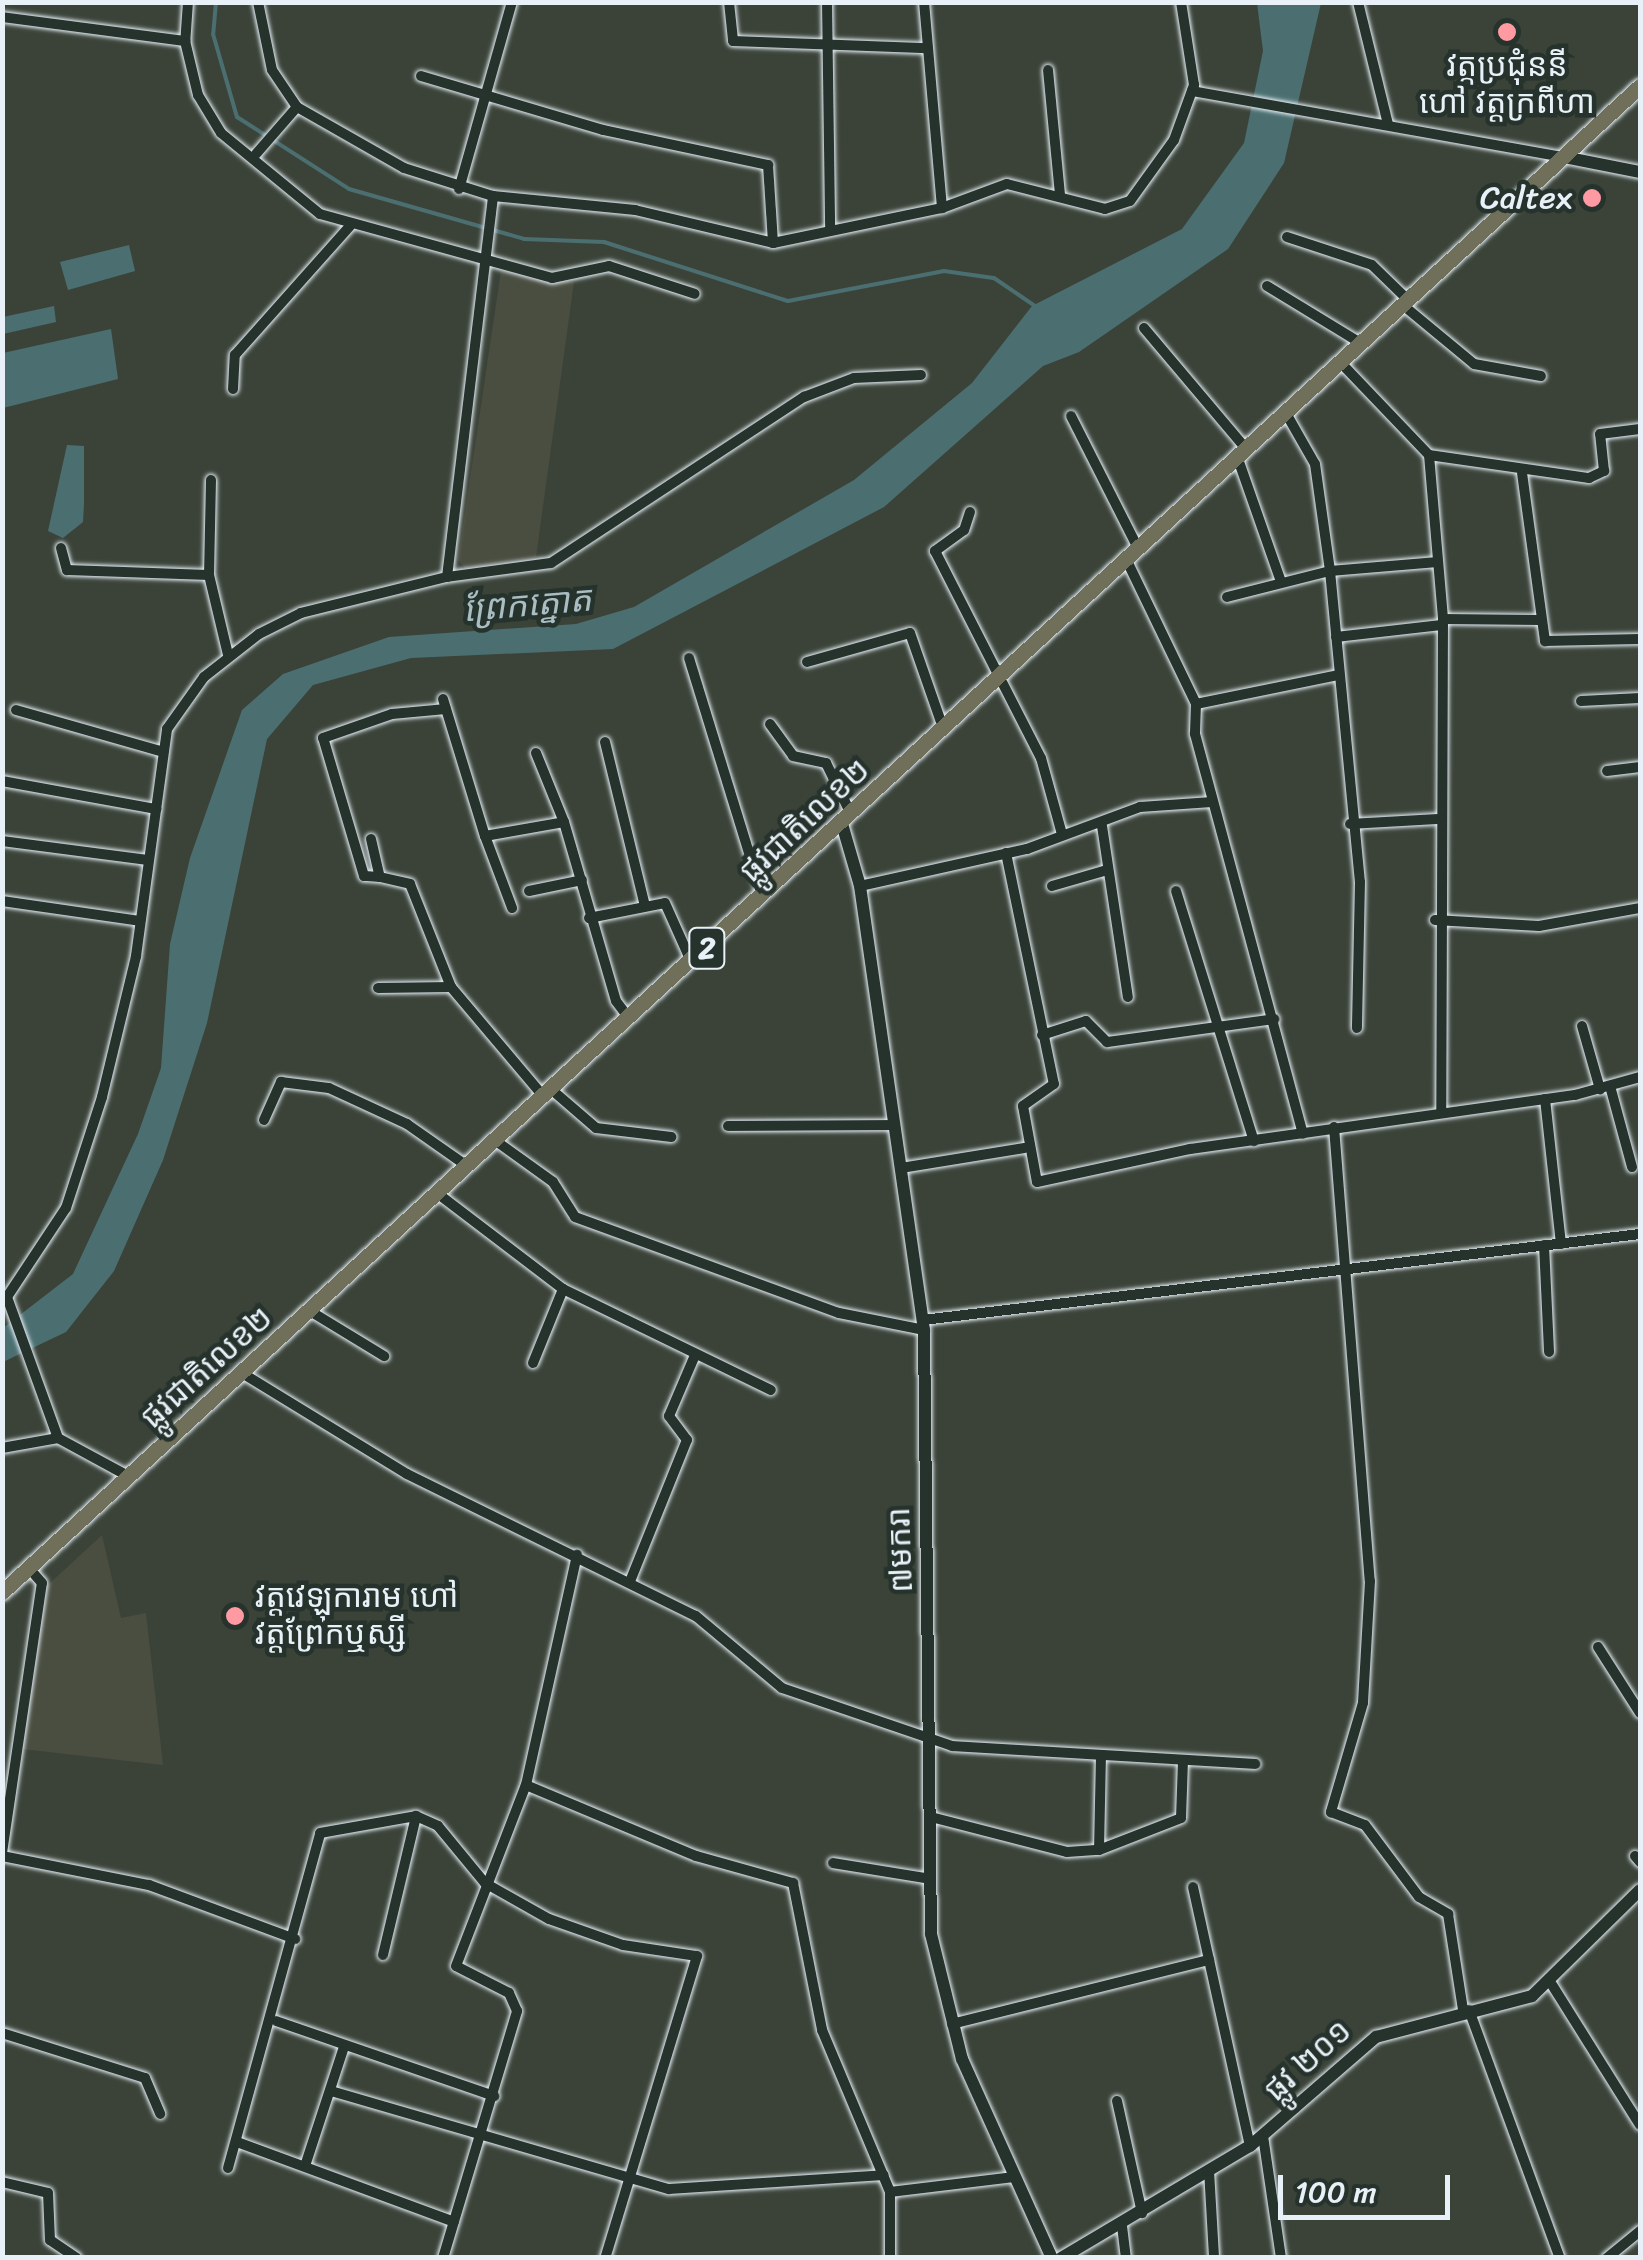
<!DOCTYPE html>
<meta charset="utf-8">
<style>
body{margin:0}
#map{position:relative;width:1643px;height:2260px;overflow:hidden;background:#3b4339;font-family:Sriracha,"Noto Sans Khmer",sans-serif}
div>[style]{position:absolute}
[style*='--x']{left:calc(var(--x)*1px);top:calc(var(--y)*1px);width:calc(var(--w)*1px);rotate:calc(var(--a)*1deg)}
.built>*{inset:0;background:#4a4e41}
.water>*{inset:0;background:#4b6f71}
.stream>*{height:4px;margin:-2px;padding:0 2px;transform-origin:2px;border-radius:2px;background:#4b6f71}
.roads{filter:drop-shadow(0 0 2px #e8f1f8) drop-shadow(0 0 2px #e8f1f8)}
.minor>*{height:10px;margin:-5px;padding:0 5px;transform-origin:5px;border-radius:5px;background:#26332d}
.tertiary>*{height:12px;margin:-6px;padding:0 6px;transform-origin:6px;border-radius:6px;background:#26332d}
.trunk>*{height:15px;margin:-7.5px;padding:0 7.5px;transform-origin:7.5px;border-radius:7.5px;background:#706f59}
.dots>*{width:28px;height:28px;translate:-50% -50%;box-sizing:border-box;border:5px solid #26332d;border-radius:50%}
span{translate:-50% -50%;white-space:nowrap;text-align:center;line-height:1.15;-webkit-text-stroke:9px #26332d;paint-order:stroke}
.shield-label span{padding:2px 8px;background:#26332d;border:2px solid;border-radius:8px;-webkit-text-stroke-width:0}
.shield-label{font-size:30px;color:#e8f1f8;font-weight:700}
.poi-label{font-size:32px;color:#e8f1f8}
.right{translate:-100% -50%;text-align:right}
.left{translate:0 -50%;text-align:left}
.street-label{font-size:32px;color:#e8f1f8}
.water-label{font-size:35px;color:#a9bdc2;font-style:italic}
.frame{position:absolute;inset:0;border:5px solid #e8f1f8;pointer-events:none}
.scale{position:absolute;left:1278px;top:2175px;width:172px;height:45px;box-sizing:border-box;border:5px solid #e8f1f8;border-top:0;padding-left:12px;font-size:30px;line-height:35px;white-space:nowrap;color:#e8f1f8;-webkit-text-stroke:8px #26332d;paint-order:stroke}
</style>
<div id="map">
<div class="built">
<div style="clip-path:polygon(501px 271px,574px 282px,536px 557px,465px 568px,458px 560px)"></div>
<div style="clip-path:polygon(102px 1535px,121px 1618px,146px 1613px,163px 1765px,22px 1749px,48px 1585px)"></div>
</div>
<div class="water">
<div style="clip-path:polygon(1257px 3px,1321px 3px,1284px 163px,1228px 249px,1079px 352px,1043px 366px,884px 507px,613px 649px,411px 658px,313px 685px,267px 739px,207px 1023px,163px 1160px,114px 1271px,66px 1332px,3px 1362px,3px 1328px,73px 1274px,138px 1134px,161px 1068px,170px 944px,190px 858px,242px 710px,283px 674px,389px 637px,576px 624px,634px 607px,854px 480px,972px 383px,1032px 306px,1182px 229px,1244px 143px,1263px 51px)"></div>
<div style="clip-path:polygon(129px 245px,135px 271px,68px 290px,60px 262px)"></div>
<div style="clip-path:polygon(54px 306px,56px 322px,3px 334px,3px 317px)"></div>
<div style="clip-path:polygon(111px 329px,118px 379px,3px 408px,3px 353px)"></div>
<div style="clip-path:polygon(67px 445px,84px 446px,84px 503px,83px 522px,63px 538px,48px 531px)"></div>
</div>
<div class="stream">
<div style="--x:216;--y:2;--w:32;--a:95"></div>
<div style="--x:213;--y:34;--w:86;--a:73.9"></div>
<div style="--x:237;--y:117;--w:133;--a:32.7"></div>
<div style="--x:349;--y:189;--w:182;--a:15.9"></div>
<div style="--x:524;--y:239;--w:80;--a:2.1"></div>
<div style="--x:604;--y:242;--w:193;--a:17.8"></div>
<div style="--x:788;--y:301;--w:159;--a:-10.9"></div>
<div style="--x:944;--y:271;--w:50;--a:8"></div>
<div style="--x:994;--y:278;--w:53;--a:34.3"></div>
</div>
<div class="roads">
<div class="minor">
<div style="--x:188;--y:2;--w:39;--a:94"></div>
<div style="--x:185;--y:41;--w:56;--a:76.5"></div>
<div style="--x:198;--y:95;--w:44;--a:58.8"></div>
<div style="--x:221;--y:133;--w:128;--a:39.3"></div>
<div style="--x:320;--y:214;--w:241;--a:15.4"></div>
<div style="--x:552;--y:278;--w:58;--a:-11.9"></div>
<div style="--x:609;--y:266;--w:90;--a:18"></div>
<div style="--x:258;--y:2;--w:69;--a:78.4"></div>
<div style="--x:272;--y:70;--w:45;--a:56"></div>
<div style="--x:297;--y:107;--w:123;--a:29.7"></div>
<div style="--x:404;--y:168;--w:93;--a:17.5"></div>
<div style="--x:493;--y:196;--w:143;--a:5.6"></div>
<div style="--x:635;--y:210;--w:142;--a:13.4"></div>
<div style="--x:773;--y:243;--w:173;--a:-11.7"></div>
<div style="--x:942;--y:208;--w:69;--a:-20.3"></div>
<div style="--x:1007;--y:184;--w:101;--a:14.3"></div>
<div style="--x:1105;--y:209;--w:26;--a:-18"></div>
<div style="--x:1130;--y:201;--w:75;--a:-54.2"></div>
<div style="--x:1174;--y:140;--w:59;--a:-70"></div>
<div style="--x:1194;--y:85;--w:84;--a:-98.9"></div>
<div style="--x:729;--y:2;--w:39;--a:84"></div>
<div style="--x:733;--y:41;--w:195;--a:2.1"></div>
<div style="--x:827;--y:2;--w:226;--a:89.2"></div>
<div style="--x:924;--y:2;--w:207;--a:85"></div>
<div style="--x:1358;--y:2;--w:126;--a:76.2"></div>
<div style="--x:2;--y:17;--w:185;--a:7.5"></div>
<div style="--x:1048;--y:70;--w:126;--a:84.5"></div>
<div style="--x:421;--y:76;--w:190;--a:16.5"></div>
<div style="--x:603;--y:130;--w:169;--a:12"></div>
<div style="--x:768;--y:165;--w:78;--a:86.3"></div>
<div style="--x:1192;--y:91;--w:378;--a:10.1"></div>
<div style="--x:256;--y:154;--w:62;--a:-48.9"></div>
<div style="--x:459;--y:189;--w:194;--a:-74.2"></div>
<div style="--x:1287;--y:237;--w:89;--a:18.2"></div>
<div style="--x:1372;--y:265;--w:52;--a:44.2"></div>
<div style="--x:1267;--y:286;--w:111;--a:31.4"></div>
<div style="--x:1404;--y:306;--w:91;--a:39.6"></div>
<div style="--x:1474;--y:364;--w:68;--a:10.2"></div>
<div style="--x:1144;--y:328;--w:160;--a:49.8"></div>
<div style="--x:1342;--y:364;--w:126;--a:46.3"></div>
<div style="--x:1429;--y:455;--w:165;--a:85.1"></div>
<div style="--x:1443;--y:619;--w:493;--a:90.2"></div>
<div style="--x:233;--y:389;--w:34;--a:-87"></div>
<div style="--x:235;--y:355;--w:173;--a:-48.3"></div>
<div style="--x:1287;--y:415;--w:56;--a:60.3"></div>
<div style="--x:1315;--y:464;--w:108;--a:82"></div>
<div style="--x:1330;--y:571;--w:312;--a:84.5"></div>
<div style="--x:1360;--y:882;--w:146;--a:91.2"></div>
<div style="--x:1071;--y:416;--w:150;--a:63.1"></div>
<div style="--x:1429;--y:455;--w:162;--a:8.2"></div>
<div style="--x:1589;--y:478;--w:17;--a:-25"></div>
<div style="--x:1604;--y:471;--w:37;--a:-96"></div>
<div style="--x:1600;--y:434;--w:40;--a:-7.1"></div>
<div style="--x:1238;--y:459;--w:130;--a:70.7"></div>
<div style="--x:1522;--y:473;--w:170;--a:82.2"></div>
<div style="--x:1545;--y:641;--w:95;--a:-1.2"></div>
<div style="--x:211;--y:480;--w:95;--a:91.2"></div>
<div style="--x:209;--y:575;--w:82;--a:76.6"></div>
<div style="--x:970;--y:512;--w:19;--a:108"></div>
<div style="--x:964;--y:530;--w:36;--a:144"></div>
<div style="--x:935;--y:551;--w:233;--a:62.9"></div>
<div style="--x:1041;--y:758;--w:79;--a:74.6"></div>
<div style="--x:61;--y:548;--w:23;--a:75"></div>
<div style="--x:67;--y:570;--w:142;--a:2"></div>
<div style="--x:1127;--y:561;--w:159;--a:64.2"></div>
<div style="--x:1196;--y:704;--w:30;--a:92"></div>
<div style="--x:1195;--y:734;--w:414;--a:74.9"></div>
<div style="--x:447;--y:577;--w:105;--a:-7.7"></div>
<div style="--x:551;--y:563;--w:303;--a:-33.3"></div>
<div style="--x:804;--y:397;--w:53;--a:-20.8"></div>
<div style="--x:854;--y:378;--w:67;--a:-2.6"></div>
<div style="--x:1227;--y:597;--w:106;--a:-14.2"></div>
<div style="--x:1330;--y:571;--w:108;--a:-4.8"></div>
<div style="--x:1443;--y:619;--w:96;--a:0.6"></div>
<div style="--x:1336;--y:637;--w:106;--a:-6.5"></div>
<div style="--x:689;--y:658;--w:249;--a:72.9"></div>
<div style="--x:807;--y:662;--w:107;--a:-15.7"></div>
<div style="--x:910;--y:633;--w:101;--a:70.8"></div>
<div style="--x:443;--y:699;--w:143;--a:73"></div>
<div style="--x:485;--y:836;--w:80;--a:-10"></div>
<div style="--x:564;--y:822;--w:186;--a:73.8"></div>
<div style="--x:616;--y:1001;--w:21;--a:53"></div>
<div style="--x:1581;--y:701;--w:59;--a:-2.9"></div>
<div style="--x:1196;--y:704;--w:146;--a:-11.5"></div>
<div style="--x:16;--y:710;--w:153;--a:15.9"></div>
<div style="--x:770;--y:724;--w:39;--a:54"></div>
<div style="--x:793;--y:756;--w:34;--a:12"></div>
<div style="--x:826;--y:763;--w:57;--a:63.9"></div>
<div style="--x:605;--y:742;--w:169;--a:76.3"></div>
<div style="--x:536;--y:753;--w:74;--a:67.9"></div>
<div style="--x:1607;--y:771;--w:33;--a:-7"></div>
<div style="--x:2;--y:781;--w:157;--a:10.3"></div>
<div style="--x:1350;--y:824;--w:87;--a:-3.3"></div>
<div style="--x:1102;--y:826;--w:173;--a:81.4"></div>
<div style="--x:485;--y:836;--w:77;--a:69.4"></div>
<div style="--x:371;--y:839;--w:39;--a:77"></div>
<div style="--x:380;--y:877;--w:31;--a:13"></div>
<div style="--x:410;--y:884;--w:111;--a:68.3"></div>
<div style="--x:451;--y:987;--w:144;--a:49.8"></div>
<div style="--x:2;--y:841;--w:147;--a:7.4"></div>
<div style="--x:1006;--y:853;--w:236;--a:78.3"></div>
<div style="--x:1054;--y:1084;--w:38;--a:145"></div>
<div style="--x:1023;--y:1106;--w:77;--a:79.6"></div>
<div style="--x:1037;--y:1182;--w:157;--a:-12.2"></div>
<div style="--x:1190;--y:1149;--w:389;--a:-8"></div>
<div style="--x:1575;--y:1095;--w:67;--a:-15.5"></div>
<div style="--x:380;--y:877;--w:16;--a:-176"></div>
<div style="--x:364;--y:876;--w:144;--a:-106.5"></div>
<div style="--x:323;--y:738;--w:73;--a:-19.2"></div>
<div style="--x:392;--y:714;--w:54;--a:-5.3"></div>
<div style="--x:860;--y:886;--w:171;--a:-12.5"></div>
<div style="--x:1027;--y:849;--w:121;--a:-20.4"></div>
<div style="--x:1140;--y:807;--w:72;--a:-4"></div>
<div style="--x:1052;--y:886;--w:57;--a:-16.2"></div>
<div style="--x:529;--y:891;--w:54;--a:-11.7"></div>
<div style="--x:1176;--y:891;--w:262;--a:72.7"></div>
<div style="--x:2;--y:901;--w:139;--a:8.2"></div>
<div style="--x:589;--y:918;--w:77;--a:-11.2"></div>
<div style="--x:665;--y:903;--w:64;--a:65.9"></div>
<div style="--x:1435;--y:920;--w:104;--a:3.3"></div>
<div style="--x:1539;--y:926;--w:103;--a:-10.1"></div>
<div style="--x:378;--y:988;--w:73;--a:-0.8"></div>
<div style="--x:1582;--y:1026;--w:66;--a:74.1"></div>
<div style="--x:1042;--y:1035;--w:46;--a:-17.7"></div>
<div style="--x:1086;--y:1021;--w:30;--a:45"></div>
<div style="--x:1107;--y:1042;--w:169;--a:-7.8"></div>
<div style="--x:1610;--y:1086;--w:84;--a:74.8"></div>
<div style="--x:552;--y:1090;--w:58;--a:40.8"></div>
<div style="--x:596;--y:1128;--w:76;--a:6.8"></div>
<div style="--x:1545;--y:1099;--w:146;--a:83.7"></div>
<div style="--x:264;--y:1120;--w:42;--a:-65.9"></div>
<div style="--x:281;--y:1082;--w:48;--a:7.1"></div>
<div style="--x:329;--y:1088;--w:86;--a:24.8"></div>
<div style="--x:407;--y:1124;--w:73;--a:35"></div>
<div style="--x:728;--y:1126;--w:167;--a:-0.3"></div>
<div style="--x:1334;--y:1127;--w:455;--a:85.5"></div>
<div style="--x:1370;--y:1581;--w:122;--a:93.3"></div>
<div style="--x:1363;--y:1703;--w:114;--a:106.4"></div>
<div style="--x:1331;--y:1812;--w:36;--a:21"></div>
<div style="--x:1365;--y:1825;--w:90;--a:53.1"></div>
<div style="--x:1419;--y:1897;--w:34;--a:30"></div>
<div style="--x:1448;--y:1914;--w:97;--a:81.1"></div>
<div style="--x:496;--y:1141;--w:70;--a:35.7"></div>
<div style="--x:553;--y:1182;--w:41;--a:57.8"></div>
<div style="--x:575;--y:1217;--w:281;--a:20"></div>
<div style="--x:839;--y:1313;--w:87;--a:11.3"></div>
<div style="--x:901;--y:1168;--w:125;--a:-9.2"></div>
<div style="--x:437;--y:1193;--w:158;--a:37.3"></div>
<div style="--x:563;--y:1289;--w:231;--a:25.9"></div>
<div style="--x:1544;--y:1245;--w:107;--a:87.3"></div>
<div style="--x:310;--y:1311;--w:87;--a:31.3"></div>
<div style="--x:923;--y:1320;--w:722;--a:-6.84"></div>
<div style="--x:533;--y:1363;--w:80;--a:-67.9"></div>
<div style="--x:242;--y:1373;--w:193;--a:31.5"></div>
<div style="--x:407;--y:1474;--w:322;--a:26.2"></div>
<div style="--x:696;--y:1616;--w:112;--a:39.9"></div>
<div style="--x:782;--y:1688;--w:180;--a:18.8"></div>
<div style="--x:952;--y:1746;--w:304;--a:3.4"></div>
<div style="--x:2;--y:1448;--w:57;--a:-10.1"></div>
<div style="--x:128;--y:1476;--w:80;--a:-151.5"></div>
<div style="--x:58;--y:1438;--w:150;--a:-109.9"></div>
<div style="--x:7;--y:1297;--w:107;--a:-56.5"></div>
<div style="--x:66;--y:1208;--w:117;--a:-72"></div>
<div style="--x:102;--y:1097;--w:145;--a:-76.4"></div>
<div style="--x:136;--y:956;--w:229;--a:-82.2"></div>
<div style="--x:167;--y:729;--w:64;--a:-54.6"></div>
<div style="--x:204;--y:677;--w:70;--a:-38"></div>
<div style="--x:259;--y:634;--w:47;--a:-26.6"></div>
<div style="--x:301;--y:613;--w:150;--a:-13.9"></div>
<div style="--x:447;--y:577;--w:384;--a:-83.1"></div>
<div style="--x:631;--y:1579;--w:150;--a:-68.1"></div>
<div style="--x:687;--y:1440;--w:30;--a:-127"></div>
<div style="--x:669;--y:1416;--w:66;--a:-66.9"></div>
<div style="--x:1598;--y:1647;--w:78;--a:57.5"></div>
<div style="--x:526;--y:1785;--w:184;--a:22.7"></div>
<div style="--x:696;--y:1856;--w:101;--a:15.6"></div>
<div style="--x:793;--y:1883;--w:150;--a:78.8"></div>
<div style="--x:822;--y:2030;--w:176;--a:67.2"></div>
<div style="--x:890;--y:2192;--w:66;--a:90"></div>
<div style="--x:931;--y:1817;--w:140;--a:14.4"></div>
<div style="--x:1067;--y:1852;--w:32;--a:-4"></div>
<div style="--x:1099;--y:1850;--w:94;--a:-88.8"></div>
<div style="--x:1099;--y:1850;--w:88;--a:-21.3"></div>
<div style="--x:1181;--y:1818;--w:57;--a:-88"></div>
<div style="--x:2;--y:1853;--w:273;--a:-81.6"></div>
<div style="--x:42;--y:1583;--w:20;--a:-131"></div>
<div style="--x:2;--y:1856;--w:150;--a:11.2"></div>
<div style="--x:149;--y:1885;--w:156;--a:20.3"></div>
<div style="--x:1635;--y:1856;--w:8;--a:50"></div>
<div style="--x:833;--y:1863;--w:99;--a:9.3"></div>
<div style="--x:1193;--y:1887;--w:265;--a:77.6"></div>
<div style="--x:383;--y:1955;--w:143;--a:-76.6"></div>
<div style="--x:1549;--y:1980;--w:171;--a:57.9"></div>
<div style="--x:1469;--y:2010;--w:264;--a:69.9"></div>
<div style="--x:276;--y:2021;--w:231;--a:19"></div>
<div style="--x:952;--y:2024;--w:265;--a:-14"></div>
<div style="--x:2;--y:2033;--w:150;--a:17.5"></div>
<div style="--x:145;--y:2078;--w:39;--a:67"></div>
<div style="--x:331;--y:2091;--w:352;--a:16.2"></div>
<div style="--x:669;--y:2189;--w:215;--a:-3.7"></div>
<div style="--x:1117;--y:2101;--w:115;--a:77.4"></div>
<div style="--x:1263;--y:2136;--w:123;--a:81.6"></div>
<div style="--x:237;--y:2142;--w:231;--a:20.2"></div>
<div style="--x:305;--y:2166;--w:125;--a:-71.9"></div>
<div style="--x:228;--y:2168;--w:347;--a:-74.6"></div>
<div style="--x:320;--y:1833;--w:97;--a:-10"></div>
<div style="--x:416;--y:1816;--w:24;--a:24"></div>
<div style="--x:438;--y:1826;--w:74;--a:50.5"></div>
<div style="--x:485;--y:1883;--w:73;--a:29.4"></div>
<div style="--x:549;--y:1919;--w:78;--a:19.4"></div>
<div style="--x:623;--y:1945;--w:75;--a:8.5"></div>
<div style="--x:697;--y:1956;--w:316;--a:106.9"></div>
<div style="--x:1209;--y:2170;--w:88;--a:86.7"></div>
<div style="--x:2;--y:2182;--w:47;--a:13.4"></div>
<div style="--x:48;--y:2193;--w:47;--a:87.6"></div>
<div style="--x:50;--y:2240;--w:32;--a:34"></div>
<div style="--x:890;--y:2192;--w:125;--a:-6.9"></div>
<div style="--x:1122;--y:2226;--w:32;--a:83"></div>
<div style="--x:443;--y:2258;--w:258;--a:-73.3"></div>
<div style="--x:517;--y:2011;--w:20;--a:-114"></div>
<div style="--x:509;--y:1993;--w:59;--a:-153"></div>
<div style="--x:456;--y:1966;--w:194;--a:-68.9"></div>
<div style="--x:526;--y:1785;--w:236;--a:-77.5"></div>
<div style="--x:1607;--y:2258;--w:43;--a:-39.3"></div>
</div>
<div class="tertiary">
<div style="--x:1564;--y:157;--w:77;--a:11.2"></div>
<div style="--x:842;--y:824;--w:65;--a:73.8"></div>
<div style="--x:860;--y:886;--w:449;--a:81.8"></div>
<div style="--x:924;--y:1330;--w:604;--a:89.34"></div>
<div style="--x:931;--y:1934;--w:129;--a:76.1"></div>
<div style="--x:962;--y:2059;--w:218;--a:65.7"></div>
<div style="--x:1061;--y:2258;--w:220;--a:-30.7"></div>
<div style="--x:1250;--y:2146;--w:167;--a:-40.9"></div>
<div style="--x:1376;--y:2037;--w:161;--a:-14.7"></div>
<div style="--x:1532;--y:1996;--w:151;--a:-44.5"></div>
</div>
<div class="trunk">
<div style="--x:2;--y:1592;--w:2225;--a:-42.6"></div>
</div>
</div>
<div class="dots">
<div style="left:1507px;top:32px;background:#ff9aa2"></div>
<div style="left:1592px;top:198px;background:#ff9aa2"></div>
<div style="left:235px;top:1616px;background:#ff9aa2"></div>
</div>
<div class="shield-label">
<span style="left:707px;top:948px">2</span>
</div>
<div class="poi-label">
<span style="left:1507px;top:85px">វត្តប្រជុំននី<br>ហៅ វត្តក្រពីហា</span>
<span class="right" style="left:1572px;top:198px">Caltex</span>
<span class="left" style="left:255px;top:1616px">វត្តវេឡុការាម ហៅ<br>វត្តព្រែកឬស្សី</span>
</div>
<div class="street-label">
<span style="left:805px;top:821px;rotate:-43deg">ផ្លូវជាតិលេខ២</span>
<span style="left:207px;top:1368px;rotate:-42deg">ផ្លូវជាតិលេខ២</span>
<span style="left:901px;top:1550px;rotate:-92deg">៧មករា</span>
<span style="left:1308px;top:2061px;rotate:-42deg">ផ្លូវ ២០១</span>
</div>
<div class="water-label">
<span style="left:527px;top:604px;rotate:-5deg">ព្រែកត្នោត</span>
</div>
<div class="frame"></div>
<div class="scale">100 m</div>
</div>
